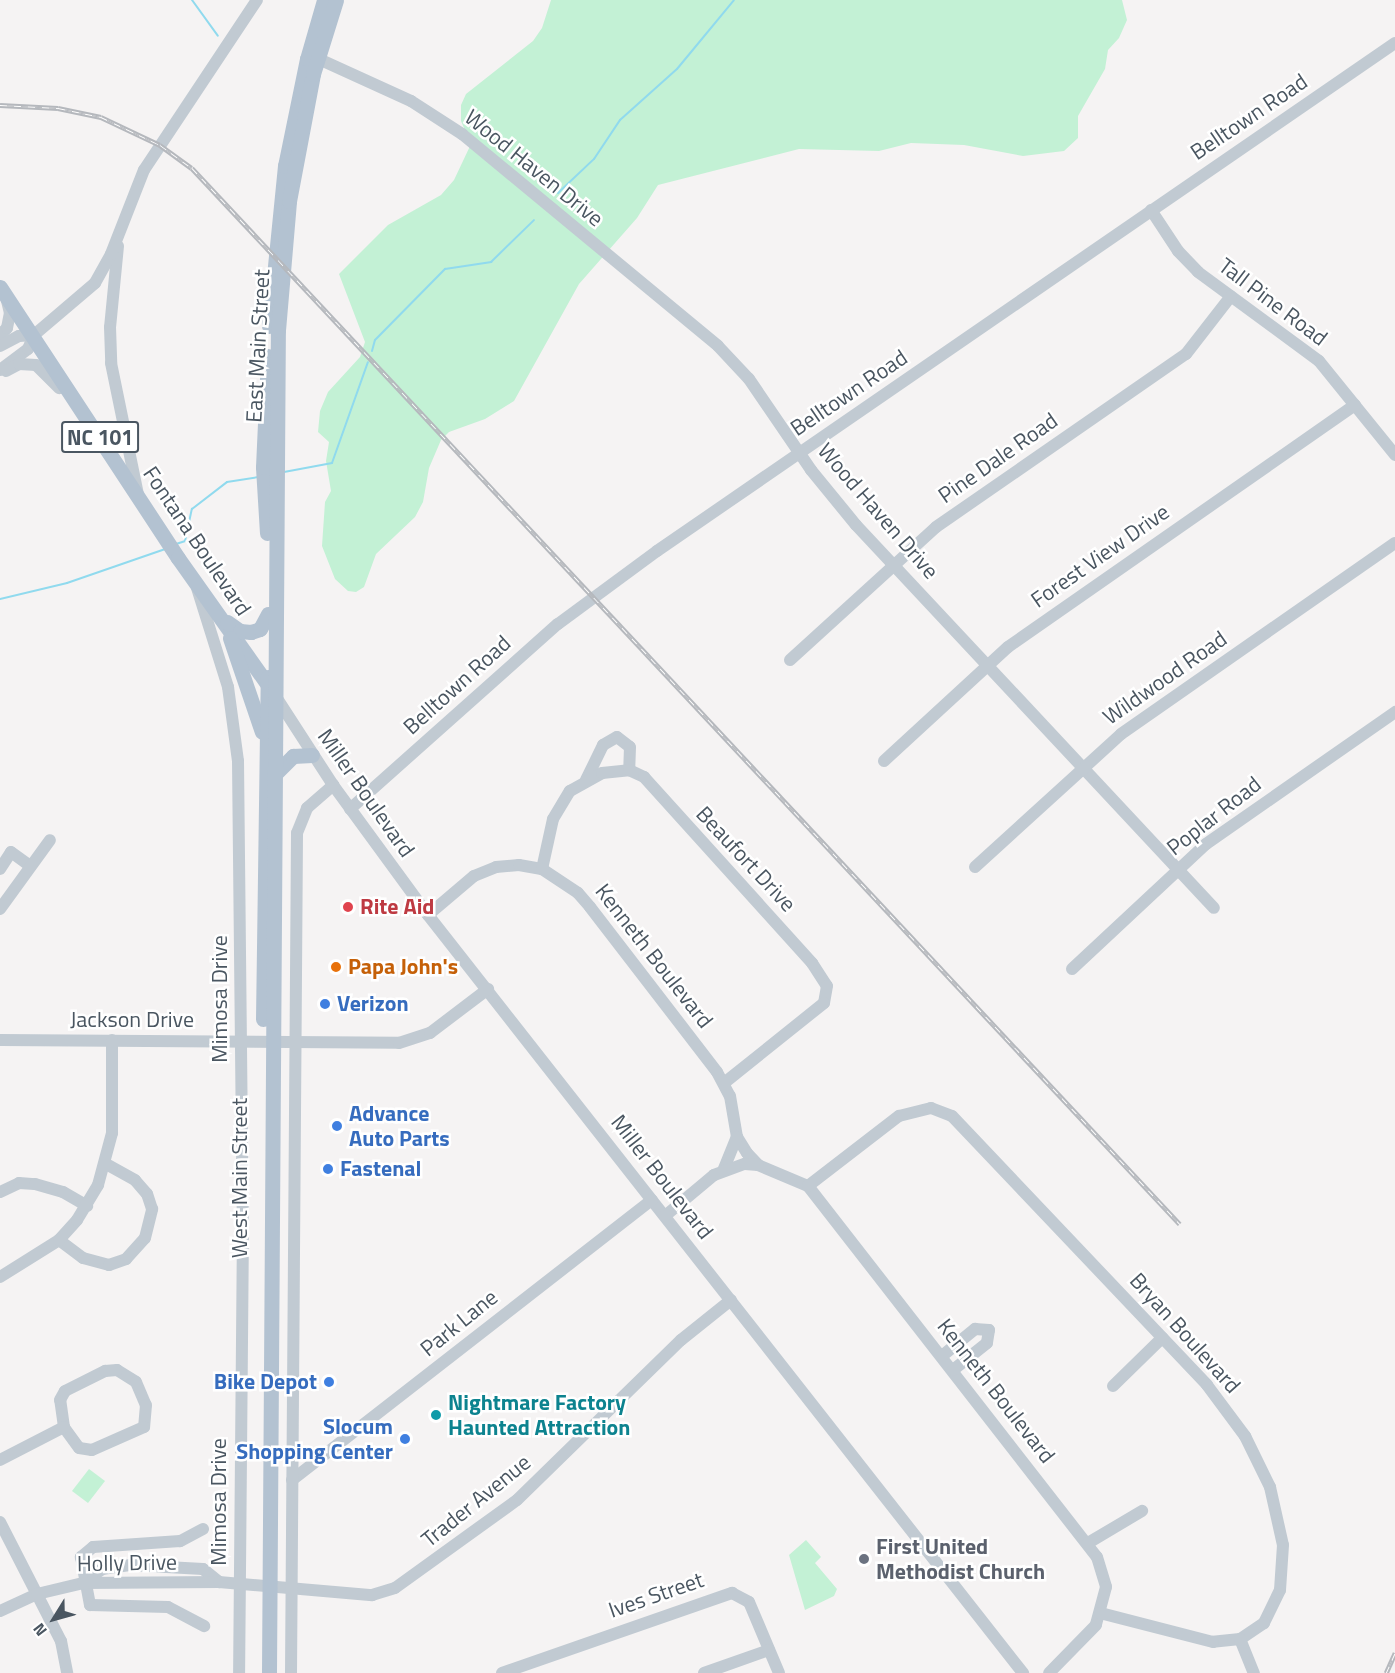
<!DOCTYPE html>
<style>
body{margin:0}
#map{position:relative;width:1395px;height:1673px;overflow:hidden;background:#f5f3f3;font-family:"Titillium Web",sans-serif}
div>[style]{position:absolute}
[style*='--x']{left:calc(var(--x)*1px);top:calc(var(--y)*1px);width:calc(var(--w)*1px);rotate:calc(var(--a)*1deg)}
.green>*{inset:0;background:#c3f1d5}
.stream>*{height:2px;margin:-1px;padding:0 1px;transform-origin:1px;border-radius:1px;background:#90daee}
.minor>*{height:12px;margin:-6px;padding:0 6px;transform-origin:6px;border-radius:6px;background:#c1cad2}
.major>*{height:15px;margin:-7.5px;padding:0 7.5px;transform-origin:7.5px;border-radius:7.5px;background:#b3c2d1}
.rail>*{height:4.5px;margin-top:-2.25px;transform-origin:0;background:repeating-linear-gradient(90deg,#fff 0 7px,#b5b8bd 0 14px);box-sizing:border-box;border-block:2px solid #b5b8bd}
.dots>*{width:16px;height:16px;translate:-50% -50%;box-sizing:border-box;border:3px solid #fff;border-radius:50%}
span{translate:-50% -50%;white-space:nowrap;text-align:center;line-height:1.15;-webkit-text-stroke:5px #fff;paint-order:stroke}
.shield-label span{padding:2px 4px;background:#fff;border:2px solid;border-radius:4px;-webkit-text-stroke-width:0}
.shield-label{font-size:21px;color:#4a5661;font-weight:700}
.street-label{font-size:22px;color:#4a5661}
.health-label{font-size:22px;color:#be3a42;font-weight:700}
.left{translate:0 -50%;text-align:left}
.food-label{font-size:22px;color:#c56008;font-weight:700}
.shop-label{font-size:22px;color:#366cbe;font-weight:700}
.right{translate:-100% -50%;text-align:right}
.culture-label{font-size:22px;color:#0d838f;font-weight:700}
.worship-label{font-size:22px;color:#5b616d;font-weight:700}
.north{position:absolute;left:24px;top:1589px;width:60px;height:60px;-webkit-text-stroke:4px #fff;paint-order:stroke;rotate:233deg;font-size:16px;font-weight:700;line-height:24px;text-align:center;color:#4a5661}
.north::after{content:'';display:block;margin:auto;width:21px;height:27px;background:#4a5661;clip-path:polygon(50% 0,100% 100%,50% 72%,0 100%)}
</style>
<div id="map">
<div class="green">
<div style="clip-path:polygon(551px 0,1122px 0,1127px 20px,1119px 38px,1108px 50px,1105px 69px,1078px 116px,1078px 138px,1064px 151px,1023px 156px,964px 145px,911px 143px,879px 151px,799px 149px,658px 185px,637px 218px,579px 284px,514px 401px,485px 419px,449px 432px,441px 440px,429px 468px,423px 502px,415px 517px,376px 554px,364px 587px,356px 592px,348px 591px,335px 579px,322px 546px,325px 502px,331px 491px,326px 461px,329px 442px,318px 432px,320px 411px,328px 392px,360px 357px,365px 342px,339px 274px,388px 225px,441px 195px,454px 180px,471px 144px,461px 121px,461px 105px,466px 94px,533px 41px,542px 28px)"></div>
<div style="clip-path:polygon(89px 1469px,105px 1481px,88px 1503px,72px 1491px)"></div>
<div style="clip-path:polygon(806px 1540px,821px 1557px,815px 1563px,837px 1589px,834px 1596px,805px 1610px,789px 1555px)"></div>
</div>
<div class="stream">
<div style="--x:192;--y:0;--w:44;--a:54.2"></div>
<div style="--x:558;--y:193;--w:50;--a:-43.4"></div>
<div style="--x:594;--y:159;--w:47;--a:-56.3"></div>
<div style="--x:620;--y:120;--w:76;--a:-41.8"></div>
<div style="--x:677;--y:69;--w:89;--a:-50.4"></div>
<div style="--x:372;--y:351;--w:11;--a:-75"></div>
<div style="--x:375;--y:340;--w:100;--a:-45.4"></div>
<div style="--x:445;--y:269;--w:47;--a:-8.7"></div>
<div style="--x:491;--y:262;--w:60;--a:-44.3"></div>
<div style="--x:284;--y:472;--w:49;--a:-10.6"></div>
<div style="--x:332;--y:463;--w:107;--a:-70.4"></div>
<div style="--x:176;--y:544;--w:9;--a:-18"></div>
<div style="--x:185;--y:541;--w:33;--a:-78"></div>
<div style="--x:192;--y:509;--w:44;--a:-37.6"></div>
<div style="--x:227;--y:482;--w:30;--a:-9"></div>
<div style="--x:0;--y:599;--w:69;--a:-13.4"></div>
<div style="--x:67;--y:583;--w:104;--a:-19.1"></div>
</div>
<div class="minor">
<div style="--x:310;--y:55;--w:111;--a:24.5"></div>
<div style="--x:411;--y:101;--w:61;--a:32.9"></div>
<div style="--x:462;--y:134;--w:332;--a:39.6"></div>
<div style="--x:718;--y:346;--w:45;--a:46.8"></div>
<div style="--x:749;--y:379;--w:110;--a:55.7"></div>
<div style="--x:811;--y:470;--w:71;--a:50.7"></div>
<div style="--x:856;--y:525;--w:524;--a:46.93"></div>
<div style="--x:1151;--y:210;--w:49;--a:56.6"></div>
<div style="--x:1178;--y:251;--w:29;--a:46"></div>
<div style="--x:1198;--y:272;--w:150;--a:36.3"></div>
<div style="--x:1319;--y:361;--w:121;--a:51"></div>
<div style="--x:118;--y:246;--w:81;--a:95.6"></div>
<div style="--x:110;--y:327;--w:36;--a:88"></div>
<div style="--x:111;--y:363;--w:135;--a:78.4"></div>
<div style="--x:0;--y:335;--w:10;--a:-45"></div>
<div style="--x:7;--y:328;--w:15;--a:-79"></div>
<div style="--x:10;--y:313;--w:12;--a:-104"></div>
<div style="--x:0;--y:346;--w:21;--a:-28"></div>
<div style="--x:19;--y:336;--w:15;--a:-4"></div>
<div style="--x:0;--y:370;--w:35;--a:-37"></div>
<div style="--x:28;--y:349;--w:15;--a:-67"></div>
<div style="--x:34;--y:335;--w:80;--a:-40.4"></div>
<div style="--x:95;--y:283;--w:33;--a:-61"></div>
<div style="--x:111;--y:254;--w:90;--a:-68.6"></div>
<div style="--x:144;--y:170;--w:204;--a:-56.4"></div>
<div style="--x:6;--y:371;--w:15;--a:-28"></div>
<div style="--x:19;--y:364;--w:17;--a:3"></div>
<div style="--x:36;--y:365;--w:33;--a:45"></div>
<div style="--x:197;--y:588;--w:104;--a:72.6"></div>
<div style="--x:228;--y:687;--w:75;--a:82.3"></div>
<div style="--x:238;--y:761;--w:465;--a:89.4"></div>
<div style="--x:243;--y:1226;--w:447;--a:90.5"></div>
<div style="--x:790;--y:660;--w:197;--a:-42.3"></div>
<div style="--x:936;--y:527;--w:304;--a:-34.7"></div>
<div style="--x:1186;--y:354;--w:73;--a:-52.2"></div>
<div style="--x:278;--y:700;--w:101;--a:57.1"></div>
<div style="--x:333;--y:785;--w:161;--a:53.8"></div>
<div style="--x:428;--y:915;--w:964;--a:51.87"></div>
<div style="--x:884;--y:761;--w:168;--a:-42.6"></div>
<div style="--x:1008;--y:647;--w:423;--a:-34.9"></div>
<div style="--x:586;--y:780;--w:39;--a:-64"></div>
<div style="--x:603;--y:745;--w:16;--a:-30"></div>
<div style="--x:617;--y:737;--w:16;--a:38"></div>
<div style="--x:630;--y:747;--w:23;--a:92"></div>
<div style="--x:350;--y:809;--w:278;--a:-41.7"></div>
<div style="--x:558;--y:624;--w:123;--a:-36.4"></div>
<div style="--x:657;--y:551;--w:896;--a:-34.54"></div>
<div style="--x:975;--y:867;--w:197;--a:-42.3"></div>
<div style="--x:1121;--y:734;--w:334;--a:-34.9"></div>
<div style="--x:0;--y:869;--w:20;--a:-57"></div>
<div style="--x:11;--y:852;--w:24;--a:36"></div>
<div style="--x:542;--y:869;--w:51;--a:-77.6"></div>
<div style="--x:553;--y:819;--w:33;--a:-59"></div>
<div style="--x:570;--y:791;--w:37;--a:-29"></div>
<div style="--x:602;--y:773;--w:27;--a:-6"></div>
<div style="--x:629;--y:770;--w:17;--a:25"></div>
<div style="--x:644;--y:777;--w:251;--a:47.9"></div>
<div style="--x:812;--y:963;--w:27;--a:57"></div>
<div style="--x:827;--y:986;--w:17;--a:100"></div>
<div style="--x:824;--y:1003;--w:128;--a:141.3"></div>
<div style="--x:0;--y:909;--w:85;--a:-54.1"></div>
<div style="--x:428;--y:915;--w:60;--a:-40.3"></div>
<div style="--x:474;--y:876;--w:24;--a:-22"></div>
<div style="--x:496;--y:867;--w:23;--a:-5"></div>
<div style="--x:519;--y:865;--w:23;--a:10"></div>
<div style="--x:542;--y:869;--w:43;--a:33.7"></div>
<div style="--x:578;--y:893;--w:18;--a:49"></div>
<div style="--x:590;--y:907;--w:208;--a:52.4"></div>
<div style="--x:717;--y:1072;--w:27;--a:62"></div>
<div style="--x:730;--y:1096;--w:42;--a:80.3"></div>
<div style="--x:737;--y:1137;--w:19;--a:58"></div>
<div style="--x:747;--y:1153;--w:16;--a:47"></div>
<div style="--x:758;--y:1165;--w:54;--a:22.8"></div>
<div style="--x:808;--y:1186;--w:470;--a:52.1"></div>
<div style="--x:1097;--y:1557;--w:31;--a:73"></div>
<div style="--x:1106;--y:1587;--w:39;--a:105"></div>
<div style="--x:1096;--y:1625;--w:67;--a:134.4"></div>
<div style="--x:1072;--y:969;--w:183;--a:-43"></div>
<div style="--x:1206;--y:844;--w:231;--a:-34.9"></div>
<div style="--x:0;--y:1040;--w:399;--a:0.4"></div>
<div style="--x:399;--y:1043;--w:33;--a:-18"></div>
<div style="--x:430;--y:1033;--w:73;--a:-37.2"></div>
<div style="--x:723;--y:1171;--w:37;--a:-68"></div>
<div style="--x:808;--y:1186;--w:115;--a:-37.6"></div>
<div style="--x:899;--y:1116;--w:33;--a:-14"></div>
<div style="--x:931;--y:1108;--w:22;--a:21"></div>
<div style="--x:952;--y:1116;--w:371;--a:46.5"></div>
<div style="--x:1207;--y:1385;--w:64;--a:53.3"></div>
<div style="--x:1245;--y:1436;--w:57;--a:63.9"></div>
<div style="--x:1270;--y:1487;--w:59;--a:77.4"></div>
<div style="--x:1283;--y:1545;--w:45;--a:93.8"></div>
<div style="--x:1280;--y:1590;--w:37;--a:116"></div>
<div style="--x:1264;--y:1623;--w:29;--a:146"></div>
<div style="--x:1240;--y:1639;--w:27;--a:174"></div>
<div style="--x:1213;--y:1642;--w:117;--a:-165.6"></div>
<div style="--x:0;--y:1192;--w:21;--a:-25"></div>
<div style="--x:19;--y:1183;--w:16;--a:4"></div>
<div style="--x:35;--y:1184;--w:29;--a:16"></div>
<div style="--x:63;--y:1192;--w:28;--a:30"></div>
<div style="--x:665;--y:1216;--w:64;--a:-39.9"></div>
<div style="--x:714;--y:1175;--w:33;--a:-20"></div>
<div style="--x:745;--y:1164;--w:13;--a:4"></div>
<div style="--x:59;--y:1240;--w:30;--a:37"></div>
<div style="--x:83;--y:1258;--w:27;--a:15"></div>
<div style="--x:109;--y:1265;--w:18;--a:-19"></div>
<div style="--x:126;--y:1259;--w:28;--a:-48"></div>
<div style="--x:145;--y:1238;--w:30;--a:-76"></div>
<div style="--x:152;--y:1209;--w:16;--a:-108"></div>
<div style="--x:147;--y:1194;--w:18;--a:-131"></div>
<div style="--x:135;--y:1180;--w:33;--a:-151"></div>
<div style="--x:0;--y:1277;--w:70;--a:-32.1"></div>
<div style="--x:59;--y:1240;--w:27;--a:-48"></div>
<div style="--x:77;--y:1220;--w:41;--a:-59"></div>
<div style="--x:98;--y:1185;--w:54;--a:-74.9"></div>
<div style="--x:112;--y:1133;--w:93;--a:-90"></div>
<div style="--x:942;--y:1356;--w:43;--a:-39.3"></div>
<div style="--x:975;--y:1329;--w:14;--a:4"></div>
<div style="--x:989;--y:1330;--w:13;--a:99"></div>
<div style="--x:987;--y:1343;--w:43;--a:141.5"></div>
<div style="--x:117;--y:1370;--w:22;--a:32"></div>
<div style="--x:136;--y:1382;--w:25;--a:67"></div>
<div style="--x:146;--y:1405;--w:22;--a:95"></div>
<div style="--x:144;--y:1427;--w:57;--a:156.1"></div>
<div style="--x:92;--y:1450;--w:13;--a:-171"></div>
<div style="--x:79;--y:1448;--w:26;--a:-126"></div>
<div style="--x:64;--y:1427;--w:27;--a:-98"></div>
<div style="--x:60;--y:1400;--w:10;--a:-61"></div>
<div style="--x:65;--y:1391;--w:45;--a:-26.6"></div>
<div style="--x:105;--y:1371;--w:12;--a:-5"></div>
<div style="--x:1113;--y:1386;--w:69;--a:-44.4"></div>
<div style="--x:0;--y:1460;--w:72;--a:-27.3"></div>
<div style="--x:292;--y:1480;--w:456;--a:-37.9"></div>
<div style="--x:0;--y:1522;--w:134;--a:62.9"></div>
<div style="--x:61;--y:1641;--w:33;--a:79"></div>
<div style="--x:203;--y:1529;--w:26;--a:152"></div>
<div style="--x:180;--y:1541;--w:87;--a:176.1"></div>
<div style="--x:93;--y:1547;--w:16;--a:140"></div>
<div style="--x:81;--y:1557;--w:49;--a:79.4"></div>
<div style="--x:90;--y:1605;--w:78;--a:1.5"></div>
<div style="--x:168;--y:1607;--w:41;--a:27.8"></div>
<div style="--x:1088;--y:1543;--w:63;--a:-30.7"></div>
<div style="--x:83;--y:1583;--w:24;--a:-36"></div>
<div style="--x:102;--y:1569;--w:28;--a:-8"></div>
<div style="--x:130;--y:1565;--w:73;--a:3.1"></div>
<div style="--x:203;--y:1569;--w:21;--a:39"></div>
<div style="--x:0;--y:1611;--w:41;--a:-24.7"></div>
<div style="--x:37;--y:1594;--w:47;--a:-13.4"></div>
<div style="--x:83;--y:1583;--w:136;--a:-0.4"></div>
<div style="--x:219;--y:1582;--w:154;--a:4.9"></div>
<div style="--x:372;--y:1595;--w:24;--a:-17"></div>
<div style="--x:395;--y:1588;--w:150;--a:-35.8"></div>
<div style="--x:517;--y:1500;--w:229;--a:-44.3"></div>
<div style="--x:681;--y:1340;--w:64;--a:-38.7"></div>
<div style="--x:1240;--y:1639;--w:37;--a:68"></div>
<div style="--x:291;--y:1673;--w:840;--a:-89.59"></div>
<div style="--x:297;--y:833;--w:27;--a:-68"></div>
<div style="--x:307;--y:808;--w:35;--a:-41"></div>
<div style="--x:502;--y:1673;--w:244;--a:-19.2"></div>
<div style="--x:732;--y:1593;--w:19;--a:28"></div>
<div style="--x:749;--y:1602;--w:77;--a:67.1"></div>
<div style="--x:704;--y:1673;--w:69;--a:-19.5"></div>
</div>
<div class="major">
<div style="--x:0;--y:287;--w:324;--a:56.7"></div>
<div style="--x:178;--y:558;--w:159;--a:54.7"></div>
<div style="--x:269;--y:326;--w:161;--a:-84.3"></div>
<div style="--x:285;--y:166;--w:109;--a:-78.4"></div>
<div style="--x:307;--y:59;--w:61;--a:-73.9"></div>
<div style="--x:267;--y:533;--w:66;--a:-93.5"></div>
<div style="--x:263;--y:467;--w:111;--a:-87.4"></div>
<div style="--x:227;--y:622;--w:16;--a:35"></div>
<div style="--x:240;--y:631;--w:11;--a:5"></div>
<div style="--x:251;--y:632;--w:9;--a:-18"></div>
<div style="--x:260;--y:629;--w:17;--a:-62"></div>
<div style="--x:230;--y:638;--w:99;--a:71.2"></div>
<div style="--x:277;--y:772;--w:23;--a:-45"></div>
<div style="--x:293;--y:756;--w:19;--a:-3"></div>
<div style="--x:263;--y:1019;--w:342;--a:-89.2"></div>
<div style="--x:269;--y:1673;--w:1343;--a:-89.62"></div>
<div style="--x:278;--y:330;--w:129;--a:-85.1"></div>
<div style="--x:289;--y:201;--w:129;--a:-79.3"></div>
<div style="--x:313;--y:74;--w:77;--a:-72.7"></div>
</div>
<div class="rail">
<div style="--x:0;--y:105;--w:58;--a:3"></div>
<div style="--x:58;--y:108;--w:44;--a:11.8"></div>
<div style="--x:101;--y:117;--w:65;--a:25.4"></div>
<div style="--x:160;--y:145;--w:39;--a:36"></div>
<div style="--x:192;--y:168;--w:1446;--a:46.91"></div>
<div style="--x:1386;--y:1673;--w:22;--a:-66"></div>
</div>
<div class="dots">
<div style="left:348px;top:907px;background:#e0444e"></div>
<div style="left:336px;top:967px;background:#e8710a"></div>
<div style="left:325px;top:1004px;background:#3f7fe0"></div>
<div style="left:337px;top:1126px;background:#3f7fe0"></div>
<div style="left:328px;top:1169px;background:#3f7fe0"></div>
<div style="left:329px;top:1382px;background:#3f7fe0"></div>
<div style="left:436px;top:1415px;background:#0f9aa8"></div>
<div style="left:405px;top:1439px;background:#3f7fe0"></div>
<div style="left:864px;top:1559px;background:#6b7280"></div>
</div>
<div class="shield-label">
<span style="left:100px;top:437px">NC 101</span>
</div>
<div class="street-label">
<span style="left:1249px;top:117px;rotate:-34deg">Belltown Road</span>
<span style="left:534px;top:168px;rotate:39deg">Wood Haven Drive</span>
<span style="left:1273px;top:302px;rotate:37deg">Tall Pine Road</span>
<span style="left:258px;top:346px;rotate:-87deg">East Main Street</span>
<span style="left:849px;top:393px;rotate:-34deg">Belltown Road</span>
<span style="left:998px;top:458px;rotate:-35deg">Pine Dale Road</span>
<span style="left:878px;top:511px;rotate:49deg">Wood Haven Drive</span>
<span style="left:197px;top:541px;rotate:56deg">Fontana Boulevard</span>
<span style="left:1100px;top:556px;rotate:-35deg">Forest View Drive</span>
<span style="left:1165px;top:678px;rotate:-35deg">Wildwood Road</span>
<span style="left:457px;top:685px;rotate:-42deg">Belltown Road</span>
<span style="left:366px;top:793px;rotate:55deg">Miller Boulevard</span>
<span style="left:1214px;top:816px;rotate:-38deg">Poplar Road</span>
<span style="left:746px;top:859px;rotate:47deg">Beaufort Drive</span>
<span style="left:654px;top:956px;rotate:52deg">Kenneth Boulevard</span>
<span style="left:220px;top:999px;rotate:-90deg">Mimosa Drive</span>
<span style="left:132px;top:1020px">Jackson Drive</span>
<span style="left:662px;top:1177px;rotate:52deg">Miller Boulevard</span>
<span style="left:240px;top:1178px;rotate:-90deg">West Main Street</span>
<span style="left:459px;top:1323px;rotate:-39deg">Park Lane</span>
<span style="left:1185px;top:1333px;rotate:48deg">Bryan Boulevard</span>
<span style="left:996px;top:1391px;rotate:52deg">Kenneth Boulevard</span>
<span style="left:476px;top:1501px;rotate:-39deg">Trader Avenue</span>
<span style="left:219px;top:1502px;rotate:-90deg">Mimosa Drive</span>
<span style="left:127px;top:1563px;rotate:-1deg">Holly Drive</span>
<span style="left:656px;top:1595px;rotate:-19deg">Ives Street</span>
</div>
<div class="health-label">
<span class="left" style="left:360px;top:907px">Rite Aid</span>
</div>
<div class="food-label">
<span class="left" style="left:348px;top:967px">Papa John's</span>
</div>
<div class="shop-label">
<span class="left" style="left:337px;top:1004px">Verizon</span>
<span class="left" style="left:349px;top:1126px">Advance<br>Auto Parts</span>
<span class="left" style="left:340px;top:1169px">Fastenal</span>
<span class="right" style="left:317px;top:1382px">Bike Depot</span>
<span class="right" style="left:393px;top:1439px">Slocum<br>Shopping Center</span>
</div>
<div class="culture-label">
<span class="left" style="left:448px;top:1415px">Nightmare Factory<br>Haunted Attraction</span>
</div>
<div class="worship-label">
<span class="left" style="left:876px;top:1559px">First United<br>Methodist Church</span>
</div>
<div class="north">N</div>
</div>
